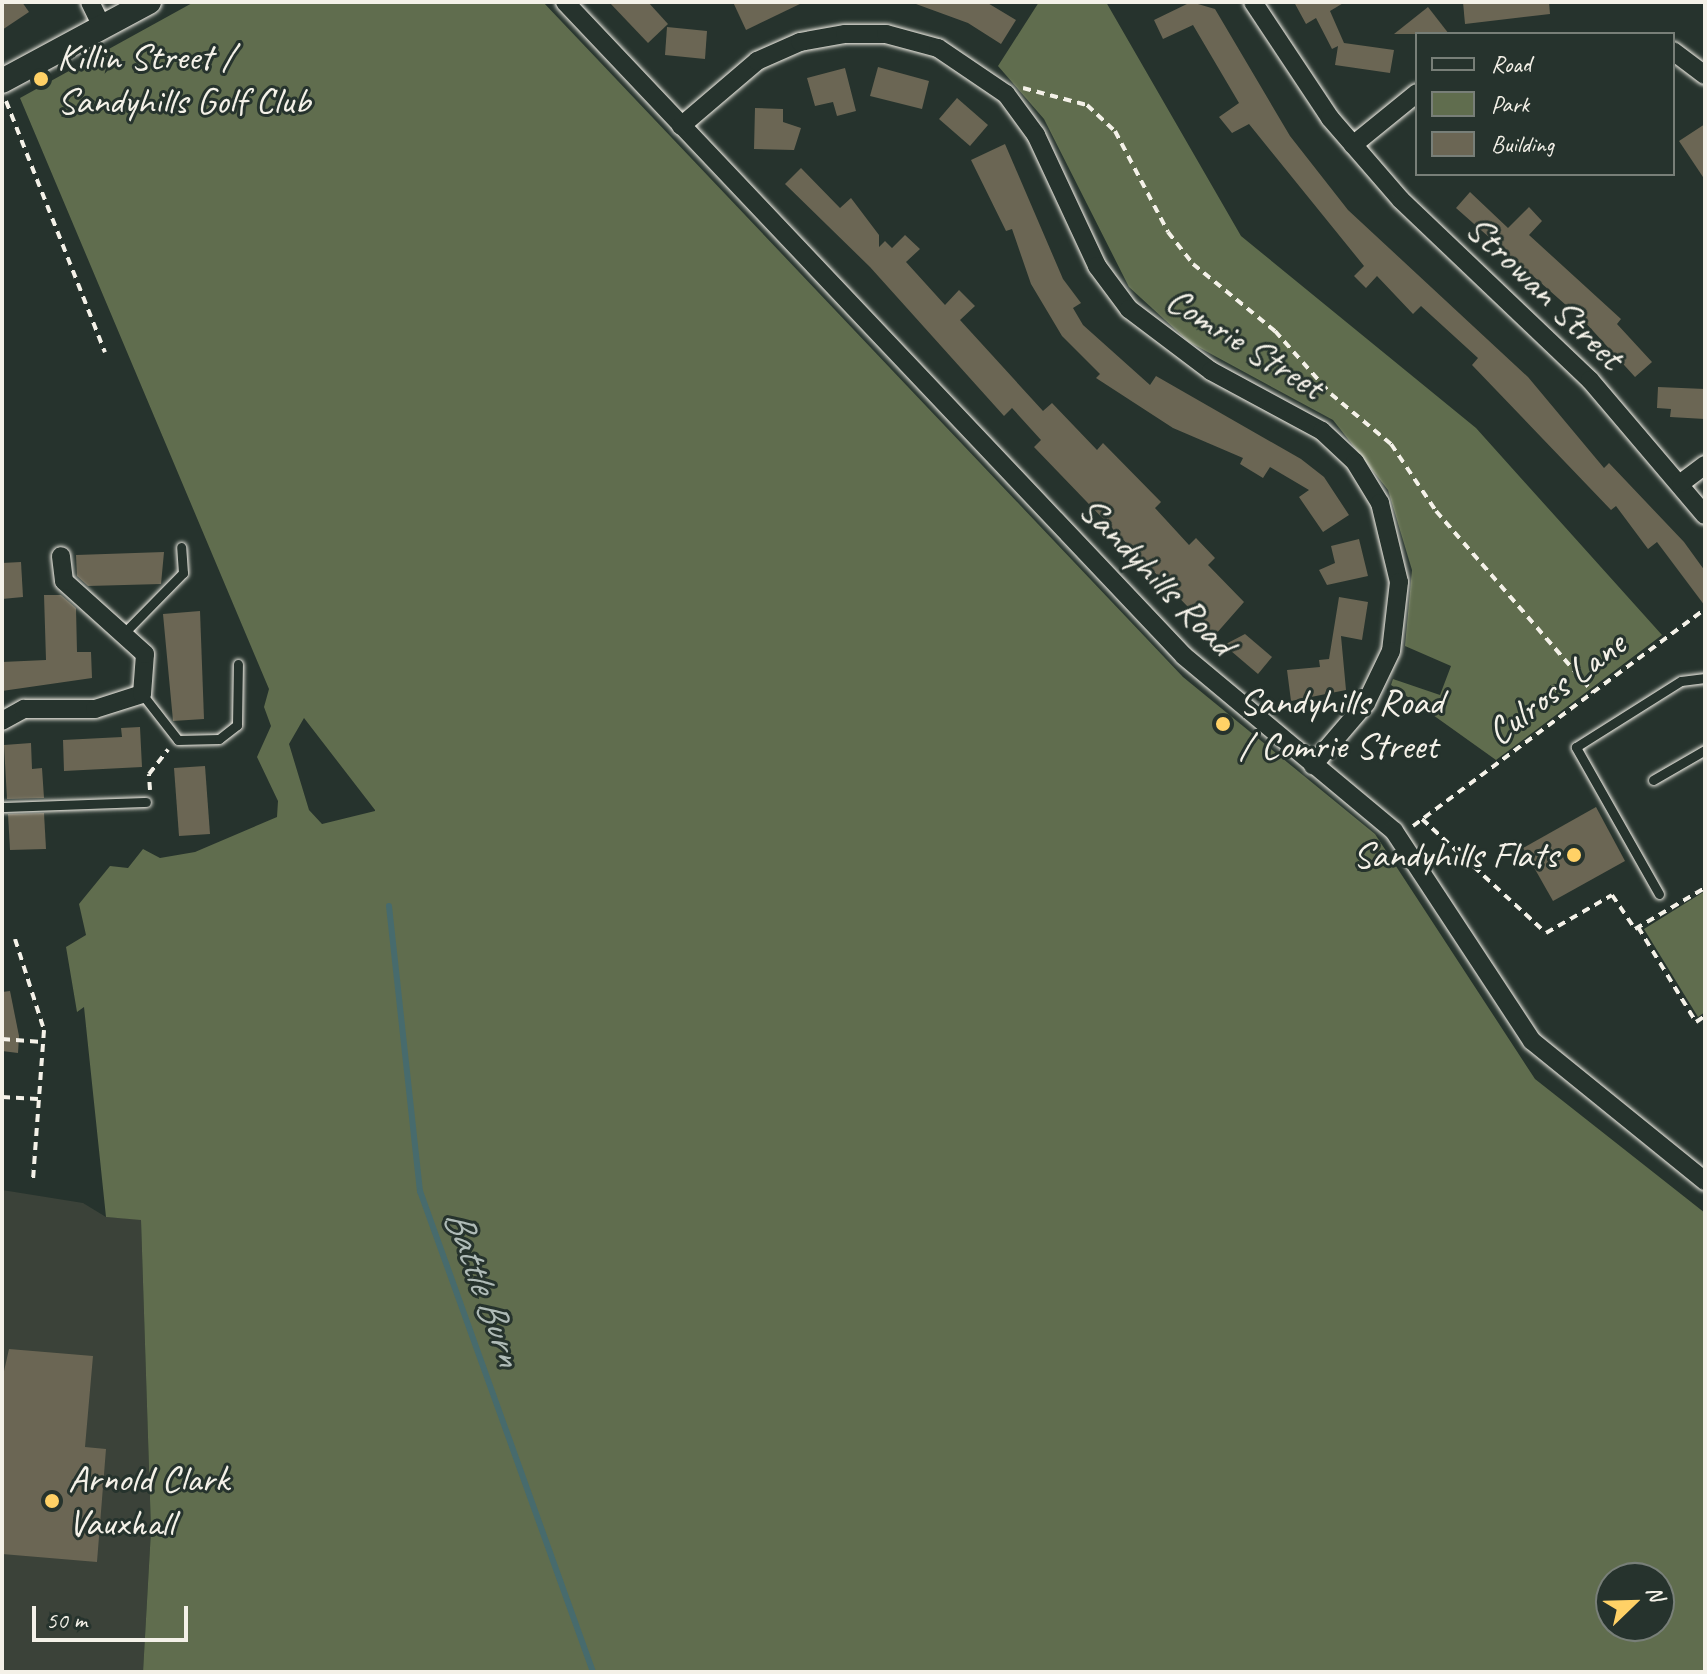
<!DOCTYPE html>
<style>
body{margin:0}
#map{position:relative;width:1707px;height:1674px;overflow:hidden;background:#26332d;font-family:Caveat,sans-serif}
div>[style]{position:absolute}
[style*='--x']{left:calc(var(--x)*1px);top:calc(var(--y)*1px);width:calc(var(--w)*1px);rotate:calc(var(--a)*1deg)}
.built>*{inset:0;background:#3b4239}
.green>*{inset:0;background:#606d4e}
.stream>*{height:6px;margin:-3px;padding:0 3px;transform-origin:3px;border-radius:3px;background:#476b6d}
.building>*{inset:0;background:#6b6654}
.path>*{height:4px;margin-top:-2px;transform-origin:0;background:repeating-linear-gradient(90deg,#f4f1e8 0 8px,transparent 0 14px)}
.roads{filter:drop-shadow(0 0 2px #f4f1e8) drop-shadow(0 0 2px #f4f1e8)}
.lane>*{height:9px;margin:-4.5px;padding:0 4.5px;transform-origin:4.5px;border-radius:4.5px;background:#26332d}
.street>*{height:18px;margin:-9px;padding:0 9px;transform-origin:9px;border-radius:9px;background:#26332d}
.secondary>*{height:24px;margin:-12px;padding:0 12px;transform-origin:12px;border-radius:12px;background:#26332d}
.dots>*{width:22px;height:22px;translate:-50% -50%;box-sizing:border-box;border:4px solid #26332d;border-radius:50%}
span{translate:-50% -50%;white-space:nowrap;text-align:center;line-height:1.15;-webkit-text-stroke:6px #26332d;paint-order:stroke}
.poi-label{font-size:38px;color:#f4f1e8}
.left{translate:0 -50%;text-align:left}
.right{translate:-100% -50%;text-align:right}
.street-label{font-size:38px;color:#f4f1e8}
.water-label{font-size:40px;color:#afbbb7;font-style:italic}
.frame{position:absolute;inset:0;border:4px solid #f4f1e8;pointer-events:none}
.legend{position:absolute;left:1415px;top:32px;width:260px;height:144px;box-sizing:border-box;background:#26332d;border:2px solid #787f78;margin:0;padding:10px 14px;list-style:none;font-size:24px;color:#f4f1e8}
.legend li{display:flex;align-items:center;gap:16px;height:40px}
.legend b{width:40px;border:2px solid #787f78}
.north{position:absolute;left:1595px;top:1562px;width:80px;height:80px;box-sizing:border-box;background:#26332d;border:2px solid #787f78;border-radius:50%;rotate:67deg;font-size:22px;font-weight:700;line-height:32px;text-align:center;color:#f4f1e8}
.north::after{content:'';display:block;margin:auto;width:28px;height:36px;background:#ffd166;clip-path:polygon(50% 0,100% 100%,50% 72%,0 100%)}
.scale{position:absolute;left:32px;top:1606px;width:156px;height:36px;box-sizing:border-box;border:4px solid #f4f1e8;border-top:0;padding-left:10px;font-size:24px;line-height:28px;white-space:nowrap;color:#f4f1e8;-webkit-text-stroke:6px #26332d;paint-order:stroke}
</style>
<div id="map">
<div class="built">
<div style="clip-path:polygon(2px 1190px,83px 1203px,106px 1217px,141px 1219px,151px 1530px,143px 1672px,2px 1672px)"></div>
</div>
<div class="green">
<div style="clip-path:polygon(evenodd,194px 2px,543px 2px,1183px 677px,1375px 834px,1535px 1079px,1705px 1213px,1705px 1672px,143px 1672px,151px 1530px,141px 1220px,106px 1217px,84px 1007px,77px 1012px,66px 947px,86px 935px,79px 904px,110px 866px,128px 868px,143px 849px,160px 858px,195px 852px,277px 817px,278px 801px,257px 757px,271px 726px,264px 707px,269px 689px,20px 98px,194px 2px,304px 718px,375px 810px,375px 811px,322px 824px,309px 810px,289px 744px,304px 718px,194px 2px,1611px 1578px,1659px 1578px,1659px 1626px,1611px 1626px,1611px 1578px)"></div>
<div style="clip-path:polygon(1039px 2px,1106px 2px,1241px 236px,1476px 428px,1662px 635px,1496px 760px,1391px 685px,1393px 679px,1440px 695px,1451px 666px,1405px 646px,1412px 570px,1388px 490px,1333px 420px,1189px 342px,1129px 287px,1044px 119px,998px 66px)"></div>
<div style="clip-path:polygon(1705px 891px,1705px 1012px,1698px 1017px,1644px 929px)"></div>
</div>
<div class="stream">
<div style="--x:389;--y:906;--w:287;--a:83.8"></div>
<div style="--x:420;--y:1191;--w:511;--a:70.22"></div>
</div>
<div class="building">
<div style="clip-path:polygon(2px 2px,22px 2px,29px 12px,2px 30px)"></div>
<div style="clip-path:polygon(609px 2px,648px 2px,668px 24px,648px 43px)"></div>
<div style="clip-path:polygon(733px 2px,804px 2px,746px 30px)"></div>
<div style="clip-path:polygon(986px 2px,1016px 20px,1001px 44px,968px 23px,916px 4px)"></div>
<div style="clip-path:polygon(1191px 2px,1215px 9px,1290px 136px,1348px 210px,1528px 377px,1604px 468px,1609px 463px,1684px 542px,1705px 571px,1705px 606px,1657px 542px,1648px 549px,1616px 506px,1611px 510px,1472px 365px,1478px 358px,1421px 306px,1413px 314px,1377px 276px,1366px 288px,1354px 276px,1364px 266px,1249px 124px,1232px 133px,1219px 117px,1239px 103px,1193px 25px,1163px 39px,1154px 20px)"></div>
<div style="clip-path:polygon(1294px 2px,1345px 2px,1330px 11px,1344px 43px,1394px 50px,1390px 73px,1335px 65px,1338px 46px,1332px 49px,1316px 18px,1306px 24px)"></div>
<div style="clip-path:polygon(1463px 2px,1549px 2px,1550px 14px,1465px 24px)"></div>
<div style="clip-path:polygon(1428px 7px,1449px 34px,1394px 34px)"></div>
<div style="clip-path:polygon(667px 27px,707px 31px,705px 59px,665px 55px)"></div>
<div style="clip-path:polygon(878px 67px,929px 81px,922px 109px,870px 96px)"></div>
<div style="clip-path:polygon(845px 68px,856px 111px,837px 116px,833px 102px,815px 106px,807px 78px)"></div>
<div style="clip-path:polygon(957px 98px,988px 125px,970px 146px,939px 119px)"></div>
<div style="clip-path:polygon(755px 108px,783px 109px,783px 122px,801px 128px,794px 150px,754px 149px)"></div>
<div style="clip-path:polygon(1705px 124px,1705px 180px,1679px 141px)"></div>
<div style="clip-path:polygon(1005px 144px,1063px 279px,1081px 303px,1073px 308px,1083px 325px,1150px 385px,1156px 376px,1301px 459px,1324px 477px,1349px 515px,1323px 532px,1299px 497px,1309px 490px,1270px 467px,1263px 478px,1240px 464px,1243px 458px,1173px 428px,1096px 378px,1100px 374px,1062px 336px,1031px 284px,1012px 229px,1006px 231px,971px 160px)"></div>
<div style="clip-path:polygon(801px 168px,840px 208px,851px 198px,879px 235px,879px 247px,885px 241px,892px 248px,905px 235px,920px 249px,906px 262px,945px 305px,959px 290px,975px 306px,960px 320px,1043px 411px,1052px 403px,1097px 450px,1103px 443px,1161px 502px,1155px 508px,1189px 545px,1196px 538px,1215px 558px,1208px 565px,1244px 602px,1215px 635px,1034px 447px,1041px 440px,1012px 408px,1004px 416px,870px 267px,785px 184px)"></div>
<div style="clip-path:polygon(1470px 192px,1508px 228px,1529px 207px,1542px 221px,1529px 235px,1621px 319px,1617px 324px,1652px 362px,1635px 377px,1584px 321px,1456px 208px)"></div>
<div style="clip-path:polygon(1658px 387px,1705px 389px,1705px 419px,1670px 417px,1671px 409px,1657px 408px)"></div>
<div style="clip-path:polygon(1359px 539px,1368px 576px,1327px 585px,1319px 570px,1335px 563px,1331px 546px)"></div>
<div style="clip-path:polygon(164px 552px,161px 584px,88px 586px,77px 576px,76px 555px)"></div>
<div style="clip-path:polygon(21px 562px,23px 597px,2px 599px,2px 563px)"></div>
<div style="clip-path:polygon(44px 595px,61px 595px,76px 608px,77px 652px,91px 652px,92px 678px,2px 691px,2px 662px,46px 660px)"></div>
<div style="clip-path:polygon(1339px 597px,1368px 602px,1362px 640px,1341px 636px,1346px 690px,1291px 701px,1287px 670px,1320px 667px,1319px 660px,1329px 659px)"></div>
<div style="clip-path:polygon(200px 611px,204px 719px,173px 721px,163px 614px)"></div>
<div style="clip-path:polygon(1245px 634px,1272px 657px,1258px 674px,1224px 645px)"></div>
<div style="clip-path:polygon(140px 727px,142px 767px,64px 771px,63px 740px,122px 737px,121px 728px)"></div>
<div style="clip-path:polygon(31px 743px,32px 769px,42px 768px,44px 798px,7px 799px,4px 745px)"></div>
<div style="clip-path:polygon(205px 766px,210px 834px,179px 836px,174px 768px)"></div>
<div style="clip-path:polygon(1596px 807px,1625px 861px,1553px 901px,1523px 848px)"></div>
<div style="clip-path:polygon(44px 813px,46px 849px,10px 850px,8px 814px)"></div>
<div style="clip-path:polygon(10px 991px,19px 1036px,18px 1053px,2px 1051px,2px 992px)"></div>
<div style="clip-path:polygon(9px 1349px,93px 1356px,85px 1447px,106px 1449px,97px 1562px,2px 1554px,2px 1380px)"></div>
</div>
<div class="path">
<div style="--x:1023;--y:88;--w:66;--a:14.9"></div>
<div style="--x:1087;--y:105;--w:38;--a:43"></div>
<div style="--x:1115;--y:131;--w:114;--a:62.3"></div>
<div style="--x:1168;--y:232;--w:41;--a:52"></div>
<div style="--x:1193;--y:264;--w:106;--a:39.3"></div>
<div style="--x:1275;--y:331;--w:84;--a:48.4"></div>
<div style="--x:1331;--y:394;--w:78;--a:39.8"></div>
<div style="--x:1391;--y:444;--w:81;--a:56.1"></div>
<div style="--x:1436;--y:511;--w:240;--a:49.1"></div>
<div style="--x:6;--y:101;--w:270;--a:68.5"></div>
<div style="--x:150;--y:790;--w:16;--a:-94"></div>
<div style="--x:149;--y:774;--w:31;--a:-52"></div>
<div style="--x:1422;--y:819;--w:168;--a:42.6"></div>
<div style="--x:1546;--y:933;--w:76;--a:-29.9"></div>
<div style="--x:1612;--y:895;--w:41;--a:55.9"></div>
<div style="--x:1635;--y:929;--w:81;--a:-30.4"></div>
<div style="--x:1413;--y:826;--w:364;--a:-36.6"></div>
<div style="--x:1638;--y:927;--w:111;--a:58.6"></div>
<div style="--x:1696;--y:1022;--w:11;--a:-34"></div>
<div style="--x:15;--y:939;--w:96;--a:72.3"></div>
<div style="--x:44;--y:1030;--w:149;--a:94.2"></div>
<div style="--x:2;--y:1039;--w:40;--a:4.3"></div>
<div style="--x:2;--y:1097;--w:36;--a:3"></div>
</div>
<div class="roads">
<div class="lane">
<div style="--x:122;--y:635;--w:87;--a:-45.5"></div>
<div style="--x:183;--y:573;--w:26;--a:-94"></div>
<div style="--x:142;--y:694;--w:58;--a:52"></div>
<div style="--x:178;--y:740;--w:41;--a:-1.4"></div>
<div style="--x:219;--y:739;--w:23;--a:-38"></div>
<div style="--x:237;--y:725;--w:61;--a:-89.1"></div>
<div style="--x:1653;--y:780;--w:60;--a:-30"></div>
<div style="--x:2;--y:807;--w:144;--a:-2"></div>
<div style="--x:1659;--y:894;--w:169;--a:-119.5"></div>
<div style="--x:1576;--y:747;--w:124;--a:-32.2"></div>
<div style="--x:1681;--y:681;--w:24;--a:-7"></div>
</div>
<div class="street">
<div style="--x:90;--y:2;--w:28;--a:64"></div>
<div style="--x:565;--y:2;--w:900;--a:46.57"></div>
<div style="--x:1184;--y:656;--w:273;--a:39.8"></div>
<div style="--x:1394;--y:831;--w:251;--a:56.7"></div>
<div style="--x:1532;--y:1041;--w:223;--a:39"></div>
<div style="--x:1253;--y:2;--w:139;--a:56.4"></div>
<div style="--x:1330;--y:118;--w:108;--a:49.1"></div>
<div style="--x:1401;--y:200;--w:261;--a:43.6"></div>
<div style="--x:1590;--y:380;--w:177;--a:49.6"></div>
<div style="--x:1673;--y:51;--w:40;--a:37"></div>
<div style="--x:681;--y:126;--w:100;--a:-40.5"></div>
<div style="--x:757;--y:61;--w:47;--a:-23.8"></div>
<div style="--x:800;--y:42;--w:46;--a:-10.1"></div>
<div style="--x:845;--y:34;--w:41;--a:0"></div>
<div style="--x:886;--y:34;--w:54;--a:15.1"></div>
<div style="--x:938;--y:48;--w:82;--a:34.1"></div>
<div style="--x:1006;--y:94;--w:51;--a:53.8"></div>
<div style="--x:1036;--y:135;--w:145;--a:65"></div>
<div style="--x:1097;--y:266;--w:54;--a:53.3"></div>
<div style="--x:1129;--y:309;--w:103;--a:37.1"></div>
<div style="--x:1211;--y:371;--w:126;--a:28.4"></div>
<div style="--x:1322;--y:431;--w:45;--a:43.2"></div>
<div style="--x:1355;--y:462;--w:48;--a:58.6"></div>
<div style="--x:1380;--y:503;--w:81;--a:76.5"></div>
<div style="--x:1399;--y:582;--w:69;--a:96.6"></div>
<div style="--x:1391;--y:651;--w:58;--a:115.7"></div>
<div style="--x:1366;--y:703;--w:82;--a:130.5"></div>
<div style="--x:1353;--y:145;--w:82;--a:-39.1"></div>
<div style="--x:1681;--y:483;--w:30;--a:-37"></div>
<div style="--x:2;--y:721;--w:25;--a:-29"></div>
<div style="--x:24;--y:709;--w:71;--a:0"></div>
<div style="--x:95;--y:709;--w:49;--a:-17.7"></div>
<div style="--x:142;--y:694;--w:40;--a:-85.7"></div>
<div style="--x:145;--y:654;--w:109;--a:-138"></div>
<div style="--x:64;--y:581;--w:25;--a:-97"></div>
</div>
<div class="secondary">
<div style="--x:2;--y:81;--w:167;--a:-28.3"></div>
</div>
</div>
<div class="dots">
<div style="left:41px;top:79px;background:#ffd166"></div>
<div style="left:1223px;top:724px;background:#ffd166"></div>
<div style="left:1574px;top:855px;background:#ffd166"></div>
<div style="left:52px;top:1501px;background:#ffd166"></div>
</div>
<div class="poi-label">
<span class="left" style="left:57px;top:79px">Killin Street /<br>Sandyhills Golf Club</span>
<span class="left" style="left:1239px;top:724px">Sandyhills Road<br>/ Comrie Street</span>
<span class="right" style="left:1558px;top:855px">Sandyhills Flats</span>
<span class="left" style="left:68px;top:1501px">Arnold Clark<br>Vauxhall</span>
</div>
<div class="street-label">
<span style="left:1545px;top:292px;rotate:44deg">Strowan Street</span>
<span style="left:1245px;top:343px;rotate:32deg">Comrie Street</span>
<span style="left:1157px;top:576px;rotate:46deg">Sandyhills Road</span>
<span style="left:1556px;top:688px;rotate:-37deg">Culross Lane</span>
</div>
<div class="water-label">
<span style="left:484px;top:1287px;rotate:70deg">Battle Burn</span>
</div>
<div class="frame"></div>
<ul class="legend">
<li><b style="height:10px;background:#26332d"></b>Road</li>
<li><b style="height:22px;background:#606d4e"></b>Park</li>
<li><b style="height:22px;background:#6b6654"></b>Building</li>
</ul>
<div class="north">N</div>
<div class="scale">50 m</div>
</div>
